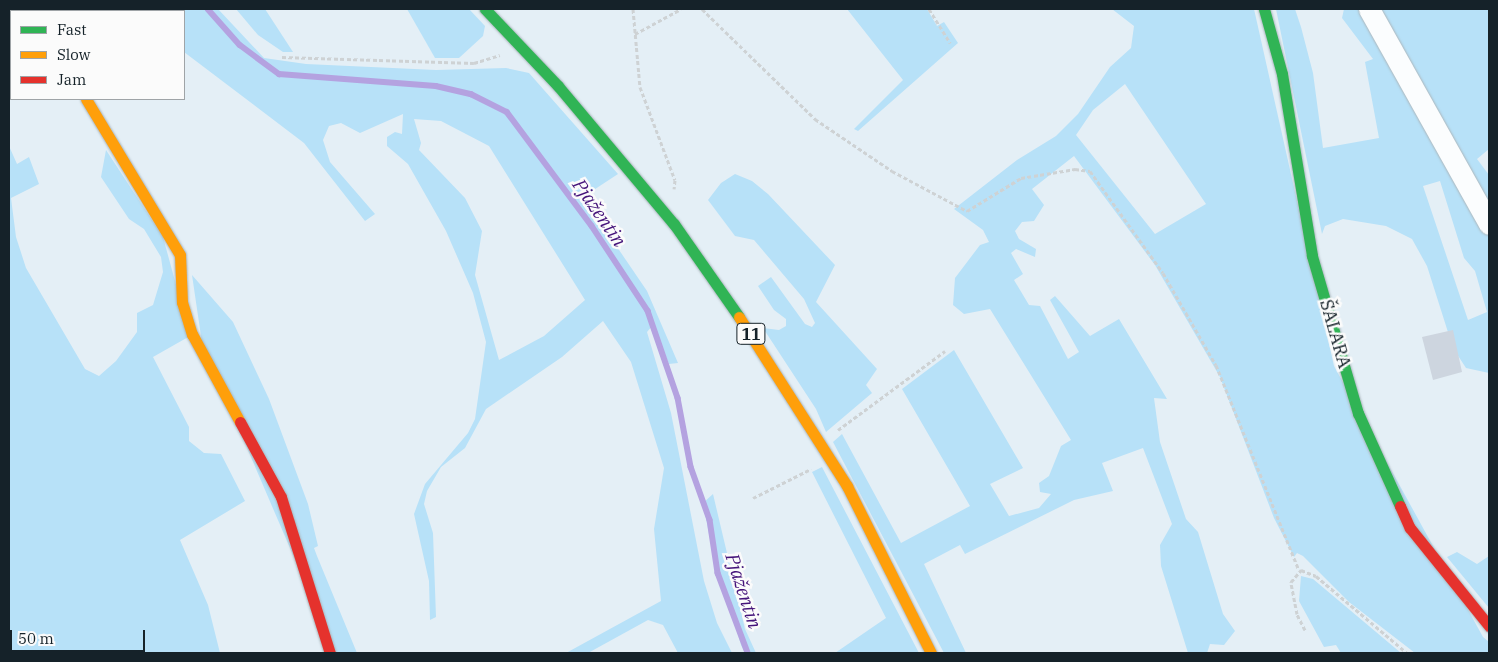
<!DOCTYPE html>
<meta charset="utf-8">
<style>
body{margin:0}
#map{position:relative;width:1498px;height:662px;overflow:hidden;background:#e4eff6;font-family:"IBM Plex Serif",serif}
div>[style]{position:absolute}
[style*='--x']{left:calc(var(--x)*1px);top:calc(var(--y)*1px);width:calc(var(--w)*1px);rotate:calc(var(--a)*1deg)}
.green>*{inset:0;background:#b7e1f8}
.stream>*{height:5.5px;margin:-2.75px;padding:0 2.75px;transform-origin:2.75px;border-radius:2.75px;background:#b4a2e0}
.building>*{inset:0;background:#cdd5df}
.path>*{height:3px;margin-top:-1.5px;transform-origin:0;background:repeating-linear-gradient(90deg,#ced2d4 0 4px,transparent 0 6.5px)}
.roads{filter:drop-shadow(0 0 1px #abb6bc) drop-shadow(0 0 1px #abb6bc)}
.street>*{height:21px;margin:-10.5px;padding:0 10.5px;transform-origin:10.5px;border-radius:10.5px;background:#fbfdfe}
.fast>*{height:11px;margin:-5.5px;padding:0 5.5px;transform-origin:5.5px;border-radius:5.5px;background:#30b455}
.slow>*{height:11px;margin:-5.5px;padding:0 5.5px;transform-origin:5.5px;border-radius:5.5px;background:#ff9f0a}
.jam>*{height:11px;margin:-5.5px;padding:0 5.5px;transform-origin:5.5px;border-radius:5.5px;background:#e5322d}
span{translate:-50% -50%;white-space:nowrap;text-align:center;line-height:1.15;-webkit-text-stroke:5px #fbfbfb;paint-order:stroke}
.shield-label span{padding:1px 4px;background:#fbfbfb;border:1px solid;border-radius:4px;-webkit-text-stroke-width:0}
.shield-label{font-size:16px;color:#152229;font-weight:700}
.street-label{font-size:18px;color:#152229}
.water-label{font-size:19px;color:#45147a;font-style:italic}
.frame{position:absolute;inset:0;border:10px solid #152229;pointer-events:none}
.legend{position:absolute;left:10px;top:10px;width:175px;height:90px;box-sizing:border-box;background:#fbfbfb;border:1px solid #9fa4a7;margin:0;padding:6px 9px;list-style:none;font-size:15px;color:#152229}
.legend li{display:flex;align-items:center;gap:10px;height:25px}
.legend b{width:25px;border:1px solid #9fa4a7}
.scale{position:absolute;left:10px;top:630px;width:135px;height:22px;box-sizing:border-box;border:2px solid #152229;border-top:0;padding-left:6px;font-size:15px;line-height:18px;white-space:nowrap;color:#152229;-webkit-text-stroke:4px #fbfbfb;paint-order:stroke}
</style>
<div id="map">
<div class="green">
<div style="clip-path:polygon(evenodd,9px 9px,218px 9px,264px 58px,306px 64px,436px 70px,506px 68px,529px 73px,618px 174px,583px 197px,647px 291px,678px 363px,669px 364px,653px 325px,647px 332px,671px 413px,704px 581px,717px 623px,732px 653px,678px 653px,663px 625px,648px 620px,588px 653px,566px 653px,661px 601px,654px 529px,664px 468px,631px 362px,603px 321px,562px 357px,486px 409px,465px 448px,441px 467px,427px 491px,424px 504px,433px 533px,436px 617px,430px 620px,429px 581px,414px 514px,425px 484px,468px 433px,475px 419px,486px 342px,473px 293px,446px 231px,408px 164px,387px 146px,387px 137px,395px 132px,402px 134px,403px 114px,360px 133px,341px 123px,329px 126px,323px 140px,330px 162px,375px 214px,365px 221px,304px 143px,184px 52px,184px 11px,11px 11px,11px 16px,9px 9px,414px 119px,441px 121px,489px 146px,585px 300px,544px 336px,499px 360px,475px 275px,482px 231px,465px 198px,419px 150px,421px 143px,414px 119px)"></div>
<div style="clip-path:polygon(236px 9px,265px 9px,293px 52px,283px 52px,258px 35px)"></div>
<div style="clip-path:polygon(407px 9px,469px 9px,485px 26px,483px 36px,459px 58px,435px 58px)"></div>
<div style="clip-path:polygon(847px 9px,927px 9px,937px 26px,944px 22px,958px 43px,858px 131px,854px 129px,903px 80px)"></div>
<div style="clip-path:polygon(evenodd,1112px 9px,1254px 9px,1334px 366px,1483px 637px,1489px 642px,1489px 653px,1415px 653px,1349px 602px,1303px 556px,1297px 553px,1294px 557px,1274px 518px,1220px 377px,1155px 265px,1074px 156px,1032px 189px,1044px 205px,1034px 221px,1022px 222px,1015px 231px,1019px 239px,1036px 249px,1035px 257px,1016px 249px,1011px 253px,1023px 274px,1014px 280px,1029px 305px,1040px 306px,1068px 359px,1079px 352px,1050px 300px,1055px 296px,1090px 336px,1119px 319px,1167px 399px,1154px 398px,1160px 442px,1186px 519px,1198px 532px,1223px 614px,1235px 631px,1224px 645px,1210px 644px,1207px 653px,1188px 653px,1161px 566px,1160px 545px,1172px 524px,1143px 448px,1102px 463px,1113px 491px,1074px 500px,965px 554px,960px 545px,924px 564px,966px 653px,944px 653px,833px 442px,842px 434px,901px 543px,970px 506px,902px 389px,954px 350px,1023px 468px,990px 484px,1009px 516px,1039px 508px,1051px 494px,1040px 492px,1039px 483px,1049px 476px,1061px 446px,1071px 440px,990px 309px,964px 314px,953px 305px,955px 278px,980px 245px,989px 242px,983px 230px,954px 209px,1017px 160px,1056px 136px,1078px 114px,1110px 67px,1131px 48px,1134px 26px,1112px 9px,1125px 84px,1206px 204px,1155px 234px,1076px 135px,1093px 110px,1125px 84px)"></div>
<div style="clip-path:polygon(evenodd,1276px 9px,1295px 9px,1301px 27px,1313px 73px,1323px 148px,1379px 138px,1365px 62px,1373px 59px,1342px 18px,1344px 9px,1359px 9px,1489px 234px,1489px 373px,1466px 368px,1453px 348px,1427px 266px,1412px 239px,1386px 226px,1343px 219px,1325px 226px,1322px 234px,1276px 9px,1440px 181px,1464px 258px,1475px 271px,1487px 312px,1468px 320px,1423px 186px,1440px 181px)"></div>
<div style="clip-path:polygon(1374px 9px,1489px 9px,1489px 149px,1477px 159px,1489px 175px,1489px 215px)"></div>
<div style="clip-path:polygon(9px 146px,17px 164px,29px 157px,39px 184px,11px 198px,16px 237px,26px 268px,85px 369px,99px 376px,116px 361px,137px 332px,137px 313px,153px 305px,163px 272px,161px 257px,144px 229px,129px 219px,101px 177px,106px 150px,163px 237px,190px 336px,153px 357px,189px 427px,189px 441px,204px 453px,221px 454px,245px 501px,180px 540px,208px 605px,220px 653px,9px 653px)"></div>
<div style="clip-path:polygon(735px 174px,752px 181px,768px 194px,835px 265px,816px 302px,877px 369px,866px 385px,872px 393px,826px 432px,816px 409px,763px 328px,779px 330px,786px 326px,786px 319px,774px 310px,758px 286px,771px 277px,805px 324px,812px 327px,815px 323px,804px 299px,754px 240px,735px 236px,708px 200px,721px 183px)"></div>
<div style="clip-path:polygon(192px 275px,233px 322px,269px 399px,308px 504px,318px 546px,314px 548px,317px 556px,357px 653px,335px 653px,202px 343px)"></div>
<div style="clip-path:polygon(822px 467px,919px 653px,835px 653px,886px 618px,812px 472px)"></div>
<div style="clip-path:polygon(713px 494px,745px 629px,756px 653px,745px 653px,741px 645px,709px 534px,703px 503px)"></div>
<div style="clip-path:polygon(1457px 552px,1477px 564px,1489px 556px,1489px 608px,1447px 557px)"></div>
<div style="clip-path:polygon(1301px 576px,1313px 579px,1401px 653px,1341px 653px,1336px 645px,1324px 647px,1299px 601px)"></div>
</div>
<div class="stream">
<div style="--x:208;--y:9;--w:48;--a:48.4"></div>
<div style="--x:240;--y:45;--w:49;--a:36.6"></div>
<div style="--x:279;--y:74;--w:157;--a:4.4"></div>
<div style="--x:436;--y:86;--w:36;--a:13"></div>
<div style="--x:471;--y:94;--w:40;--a:26.6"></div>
<div style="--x:507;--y:112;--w:142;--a:53.3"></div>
<div style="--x:592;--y:226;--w:102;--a:56.6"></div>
<div style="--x:648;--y:311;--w:92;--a:71"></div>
<div style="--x:678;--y:398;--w:70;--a:79.3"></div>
<div style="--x:691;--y:467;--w:56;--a:70.3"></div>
<div style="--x:710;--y:520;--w:54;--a:81.4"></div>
<div style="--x:718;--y:573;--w:85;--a:69.4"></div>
</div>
<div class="building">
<div style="clip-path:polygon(1453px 330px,1462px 372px,1433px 380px,1422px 337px)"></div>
</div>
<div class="path">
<div style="--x:633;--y:9;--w:78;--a:84.9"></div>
<div style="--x:640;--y:87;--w:99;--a:69.4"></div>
<div style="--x:675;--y:180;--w:9;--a:96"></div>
<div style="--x:702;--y:9;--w:158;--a:44.2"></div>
<div style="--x:815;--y:119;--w:93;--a:34"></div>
<div style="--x:892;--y:171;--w:85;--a:28.1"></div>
<div style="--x:967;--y:211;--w:63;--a:-31.4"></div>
<div style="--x:1021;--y:178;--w:55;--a:-9.5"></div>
<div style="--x:1075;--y:169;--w:15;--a:8"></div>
<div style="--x:1090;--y:171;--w:125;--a:54.4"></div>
<div style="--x:1163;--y:273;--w:106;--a:60.1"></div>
<div style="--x:1216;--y:365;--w:221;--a:68"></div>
<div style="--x:929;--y:9;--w:40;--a:58"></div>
<div style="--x:635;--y:34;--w:52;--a:-28.5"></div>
<div style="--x:282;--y:57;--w:192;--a:1.8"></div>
<div style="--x:474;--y:63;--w:27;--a:-17"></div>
<div style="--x:838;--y:430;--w:133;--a:-36.4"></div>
<div style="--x:753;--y:498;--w:65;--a:-26.6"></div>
<div style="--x:1305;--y:630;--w:18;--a:-117"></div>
<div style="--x:1297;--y:614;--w:33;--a:-101"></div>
<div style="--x:1291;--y:582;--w:16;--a:-50"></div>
<div style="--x:1301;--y:570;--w:16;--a:22"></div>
<div style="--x:1316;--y:576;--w:119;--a:40.2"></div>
</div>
<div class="roads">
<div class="street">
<div style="--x:1369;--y:9;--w:246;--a:60.8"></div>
<div style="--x:9;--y:24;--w:4;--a:56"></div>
</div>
<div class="fast">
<div style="--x:485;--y:9;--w:106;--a:46.5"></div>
<div style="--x:558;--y:86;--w:180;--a:50"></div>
<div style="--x:674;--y:224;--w:113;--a:55"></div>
<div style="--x:1264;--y:9;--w:67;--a:74.5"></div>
<div style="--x:1282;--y:74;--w:184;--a:80.6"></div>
<div style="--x:1312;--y:256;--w:164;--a:73.7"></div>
<div style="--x:1358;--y:413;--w:102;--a:65.7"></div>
</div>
<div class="slow">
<div style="--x:86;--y:99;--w:182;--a:58.9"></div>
<div style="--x:180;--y:255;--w:47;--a:87.6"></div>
<div style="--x:182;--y:302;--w:34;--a:73"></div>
<div style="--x:192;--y:334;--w:100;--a:61.4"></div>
<div style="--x:739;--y:317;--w:201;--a:57.4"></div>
<div style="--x:847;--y:486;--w:187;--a:63.3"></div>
</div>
<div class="jam">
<div style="--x:240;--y:422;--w:85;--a:61.3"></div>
<div style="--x:281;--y:497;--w:164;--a:72.6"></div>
<div style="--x:1400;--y:506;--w:24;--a:66"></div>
<div style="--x:1410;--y:528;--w:126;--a:51.1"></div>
</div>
</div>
<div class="shield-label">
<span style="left:751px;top:334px">11</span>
</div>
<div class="street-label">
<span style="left:1335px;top:334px;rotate:74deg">ŠALARA</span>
</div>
<div class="water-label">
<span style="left:599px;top:213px;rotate:55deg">Pjažentin</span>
<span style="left:743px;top:591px;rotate:72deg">Pjažentin</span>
</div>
<div class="frame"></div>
<ul class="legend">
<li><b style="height:6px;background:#30b455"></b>Fast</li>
<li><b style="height:6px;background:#ff9f0a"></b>Slow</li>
<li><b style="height:6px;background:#e5322d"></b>Jam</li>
</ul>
<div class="scale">50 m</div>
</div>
